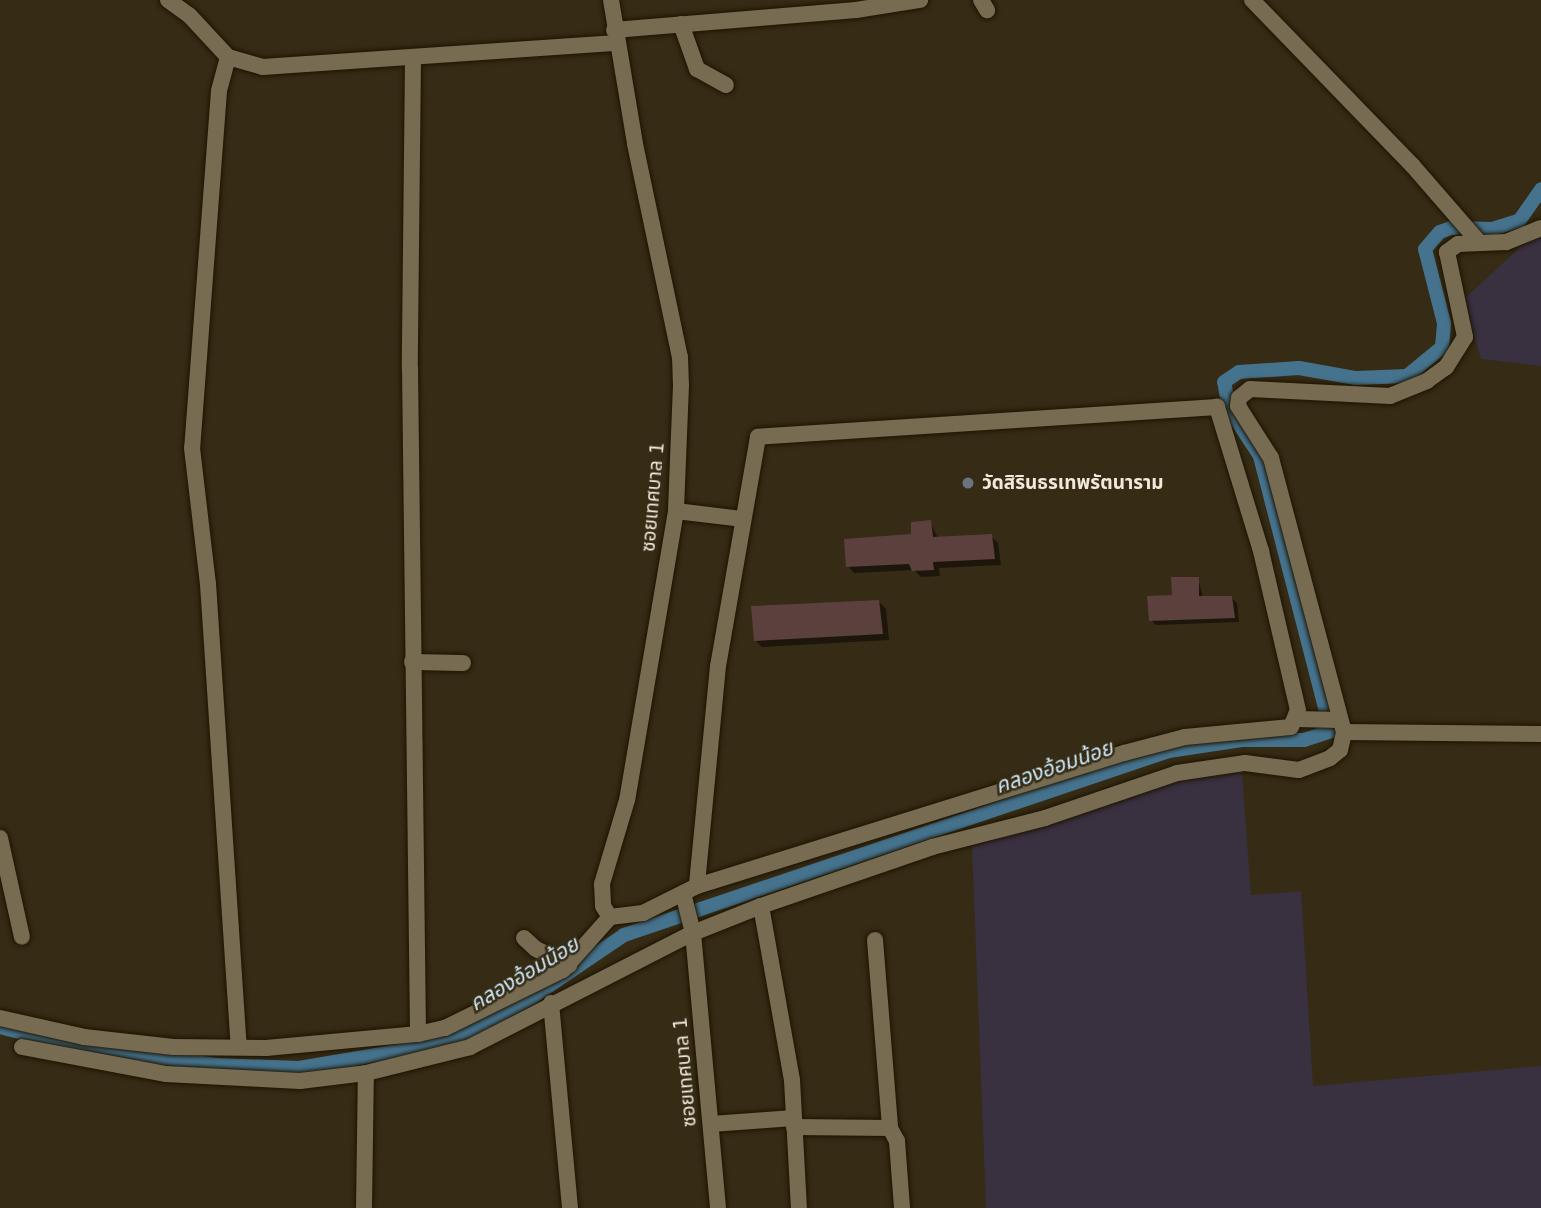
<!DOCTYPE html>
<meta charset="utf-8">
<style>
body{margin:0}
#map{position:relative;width:1541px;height:1208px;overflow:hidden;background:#362b14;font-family:"DejaVu Sans","Noto Sans Thai",sans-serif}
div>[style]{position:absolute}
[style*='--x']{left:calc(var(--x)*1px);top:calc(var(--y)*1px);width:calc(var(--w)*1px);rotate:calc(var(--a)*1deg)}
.industrial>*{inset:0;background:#393040}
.shadow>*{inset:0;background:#0007}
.canal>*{height:14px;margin:-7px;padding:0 7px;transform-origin:7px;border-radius:7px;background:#45738e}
.building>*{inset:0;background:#5c403e}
.roads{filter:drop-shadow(0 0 2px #1d1400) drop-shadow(0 0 2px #1d1400)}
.minor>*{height:16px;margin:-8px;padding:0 8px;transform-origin:8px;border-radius:8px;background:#776b52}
.dots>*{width:19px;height:19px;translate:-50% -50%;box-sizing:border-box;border:4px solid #362b14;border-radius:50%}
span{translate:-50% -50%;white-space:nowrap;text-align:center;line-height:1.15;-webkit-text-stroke:5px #362b14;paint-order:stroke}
.poi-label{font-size:19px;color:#f1eadc;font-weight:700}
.left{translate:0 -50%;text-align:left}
.street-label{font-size:19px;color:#f1eadc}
.water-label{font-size:21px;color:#cde9fb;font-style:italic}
</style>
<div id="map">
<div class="industrial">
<div style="clip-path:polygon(1541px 228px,1541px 366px,1481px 359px,1463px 300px)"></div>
<div style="clip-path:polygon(1241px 759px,1251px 895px,1301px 891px,1313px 1086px,1541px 1066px,1541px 1208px,986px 1208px,972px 847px)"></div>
</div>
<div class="shadow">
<div style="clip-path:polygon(930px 522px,938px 538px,991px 536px,998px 543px,1001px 565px,939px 568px,940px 576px,921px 577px,914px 570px,854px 573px,848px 566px,913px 536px)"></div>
<div style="clip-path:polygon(1198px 579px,1203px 597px,1232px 598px,1237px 603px,1239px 622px,1156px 625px,1151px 620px)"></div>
<div style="clip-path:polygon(879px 602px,886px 609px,889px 640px,762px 647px,755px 640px)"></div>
</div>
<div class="canal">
<div style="--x:0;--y:1027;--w:71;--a:14.6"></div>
<div style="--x:69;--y:1045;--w:149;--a:7.7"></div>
<div style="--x:217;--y:1065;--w:82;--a:2.1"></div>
<div style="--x:299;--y:1068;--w:150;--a:-9.6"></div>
<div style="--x:447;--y:1043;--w:95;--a:-28.2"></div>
<div style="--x:531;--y:998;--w:112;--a:-34.1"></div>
<div style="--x:624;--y:935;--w:575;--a:-18.66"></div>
<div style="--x:1169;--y:751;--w:75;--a:-8.5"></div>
<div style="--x:1243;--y:740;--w:61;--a:0"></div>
<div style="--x:1304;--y:740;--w:28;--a:-18"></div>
<div style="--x:1331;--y:731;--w:284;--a:-104.5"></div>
<div style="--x:1260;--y:456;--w:56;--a:-123.4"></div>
<div style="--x:1229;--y:409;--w:27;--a:-100"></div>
<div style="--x:1224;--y:382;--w:18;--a:-34"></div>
<div style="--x:1239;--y:372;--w:60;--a:-3.8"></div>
<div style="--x:1299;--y:368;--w:58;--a:10"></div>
<div style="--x:1356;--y:378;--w:51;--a:-2.2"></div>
<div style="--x:1407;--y:376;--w:45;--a:-39.6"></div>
<div style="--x:1442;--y:347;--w:24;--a:-85"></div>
<div style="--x:1444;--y:323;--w:76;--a:-104.4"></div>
<div style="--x:1425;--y:249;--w:23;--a:-49"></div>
<div style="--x:1440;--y:232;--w:12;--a:-20"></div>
<div style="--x:1451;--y:228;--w:41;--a:1.4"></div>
<div style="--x:1492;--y:229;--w:28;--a:-17"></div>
<div style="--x:1519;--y:221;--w:39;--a:-55"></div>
</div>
<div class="building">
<div style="clip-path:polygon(931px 520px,933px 537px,992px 534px,995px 559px,933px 562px,934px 570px,912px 571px,909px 564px,846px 567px,844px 539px,911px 534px,911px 522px)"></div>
<div style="clip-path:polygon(1171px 577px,1199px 577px,1199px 596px,1232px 596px,1235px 618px,1149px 621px,1147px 596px,1172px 595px)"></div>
<div style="clip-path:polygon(879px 600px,883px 634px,754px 641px,751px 606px)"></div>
</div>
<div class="roads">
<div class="minor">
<div style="--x:168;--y:0;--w:26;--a:36"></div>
<div style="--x:189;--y:15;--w:57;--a:47.1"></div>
<div style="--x:228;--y:57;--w:36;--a:16"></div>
<div style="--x:263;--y:67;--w:354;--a:-3.9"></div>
<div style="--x:611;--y:0;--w:146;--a:80.5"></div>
<div style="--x:635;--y:144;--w:218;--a:78.1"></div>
<div style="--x:680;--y:357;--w:28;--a:88"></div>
<div style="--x:681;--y:385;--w:126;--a:92.3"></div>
<div style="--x:676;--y:511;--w:293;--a:99.6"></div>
<div style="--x:627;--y:800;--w:88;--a:106.6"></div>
<div style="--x:602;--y:884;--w:22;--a:87"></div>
<div style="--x:603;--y:906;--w:13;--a:58"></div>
<div style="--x:610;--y:917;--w:33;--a:-7"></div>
<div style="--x:643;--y:913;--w:60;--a:-26.6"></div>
<div style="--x:697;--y:886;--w:447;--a:-17.3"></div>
<div style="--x:1124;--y:753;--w:63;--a:-14.7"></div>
<div style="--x:1185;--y:737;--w:106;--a:-5.4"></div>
<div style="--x:1291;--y:727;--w:18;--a:-68"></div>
<div style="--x:1298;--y:710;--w:163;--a:-103.1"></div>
<div style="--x:1261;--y:551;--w:151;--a:-107"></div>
<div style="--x:1217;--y:407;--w:460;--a:176.3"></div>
<div style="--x:758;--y:437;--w:232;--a:99.9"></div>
<div style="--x:718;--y:666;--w:221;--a:95.5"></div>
<div style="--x:981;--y:0;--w:12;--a:59"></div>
<div style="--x:1252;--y:0;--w:230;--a:45.9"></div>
<div style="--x:1412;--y:165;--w:102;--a:49"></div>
<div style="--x:681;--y:24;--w:48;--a:70.4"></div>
<div style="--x:697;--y:69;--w:33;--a:29"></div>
<div style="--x:614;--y:30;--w:243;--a:-4.7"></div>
<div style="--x:856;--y:10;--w:65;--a:-8.9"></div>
<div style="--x:228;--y:57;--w:35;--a:105"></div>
<div style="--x:219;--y:91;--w:358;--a:94.3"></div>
<div style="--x:192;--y:448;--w:137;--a:83.3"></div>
<div style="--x:208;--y:584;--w:464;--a:86.2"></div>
<div style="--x:413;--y:57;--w:311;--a:90.6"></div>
<div style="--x:410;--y:368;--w:666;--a:89.31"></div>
<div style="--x:1541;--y:228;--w:38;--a:158"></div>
<div style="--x:1506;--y:242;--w:48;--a:177.6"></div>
<div style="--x:1458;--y:244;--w:14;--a:144"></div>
<div style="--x:1447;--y:252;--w:87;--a:78"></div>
<div style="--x:1465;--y:337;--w:36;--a:122"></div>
<div style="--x:1446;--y:367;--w:24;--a:144"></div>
<div style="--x:1427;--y:381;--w:40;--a:158"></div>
<div style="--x:1390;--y:396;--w:140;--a:-177.1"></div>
<div style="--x:1250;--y:389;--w:14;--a:141"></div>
<div style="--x:1239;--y:398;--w:8;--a:97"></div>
<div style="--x:1238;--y:406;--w:62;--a:57.6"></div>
<div style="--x:1271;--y:458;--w:284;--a:75.1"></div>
<div style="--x:1344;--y:732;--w:197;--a:0.6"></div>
<div style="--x:676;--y:511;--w:66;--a:6.9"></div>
<div style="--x:412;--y:662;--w:51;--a:1.1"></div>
<div style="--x:1297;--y:719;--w:42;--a:1.4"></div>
<div style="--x:0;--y:838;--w:101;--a:77.5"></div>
<div style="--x:683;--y:893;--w:41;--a:76"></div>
<div style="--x:693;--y:933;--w:276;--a:84.8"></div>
<div style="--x:761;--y:906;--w:177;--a:79.9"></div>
<div style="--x:792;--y:1080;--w:128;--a:86.9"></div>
<div style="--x:524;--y:938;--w:16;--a:43"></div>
<div style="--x:536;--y:949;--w:37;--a:26"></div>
<div style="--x:875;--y:940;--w:189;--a:85.4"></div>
<div style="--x:551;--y:1003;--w:206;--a:84.7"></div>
<div style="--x:0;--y:1018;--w:86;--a:12.7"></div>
<div style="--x:84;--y:1037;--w:90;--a:6.4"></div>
<div style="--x:173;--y:1047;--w:93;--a:0.6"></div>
<div style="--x:266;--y:1048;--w:153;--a:-5.3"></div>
<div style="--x:418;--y:1034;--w:28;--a:-13"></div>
<div style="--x:445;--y:1028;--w:131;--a:-26.2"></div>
<div style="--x:563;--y:970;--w:71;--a:-48.4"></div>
<div style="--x:22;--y:1047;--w:147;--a:10.6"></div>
<div style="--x:166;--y:1074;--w:134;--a:3"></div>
<div style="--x:300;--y:1081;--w:66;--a:-6.9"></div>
<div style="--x:366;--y:1073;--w:107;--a:-14"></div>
<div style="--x:470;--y:1047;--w:250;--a:-27.1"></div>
<div style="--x:693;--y:933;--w:73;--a:-21.7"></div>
<div style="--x:761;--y:906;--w:181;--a:-19"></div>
<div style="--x:932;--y:847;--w:117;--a:-14.4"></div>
<div style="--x:1045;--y:818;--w:139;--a:-18.8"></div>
<div style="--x:1177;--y:773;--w:69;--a:-8.4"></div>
<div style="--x:1245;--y:763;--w:54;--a:7.4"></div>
<div style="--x:1299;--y:770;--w:33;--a:-21"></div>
<div style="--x:1330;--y:758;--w:13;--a:-39"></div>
<div style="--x:1340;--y:750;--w:18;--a:-77"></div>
<div style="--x:711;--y:1124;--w:83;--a:-4.1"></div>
<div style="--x:794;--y:1127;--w:96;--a:0.6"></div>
<div style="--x:890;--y:1128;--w:15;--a:62"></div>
<div style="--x:897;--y:1141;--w:67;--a:85.7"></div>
<div style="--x:364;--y:1208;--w:135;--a:-89.2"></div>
</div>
</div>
<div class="dots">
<div style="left:968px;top:483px;background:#6b7280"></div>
</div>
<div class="poi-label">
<span class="left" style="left:982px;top:483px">วัดสิรินธรเทพรัตนาราม</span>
</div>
<div class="street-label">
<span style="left:653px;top:497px;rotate:-85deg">ซอยเทศบาล 1</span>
<span style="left:685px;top:1072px;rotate:-95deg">ซอยเทศบาล 1</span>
</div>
<div class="water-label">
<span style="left:1054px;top:767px;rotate:-19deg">คลองอ้อมน้อย</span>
<span style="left:524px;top:974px;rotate:-31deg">คลองอ้อมน้อย</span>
</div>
</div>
